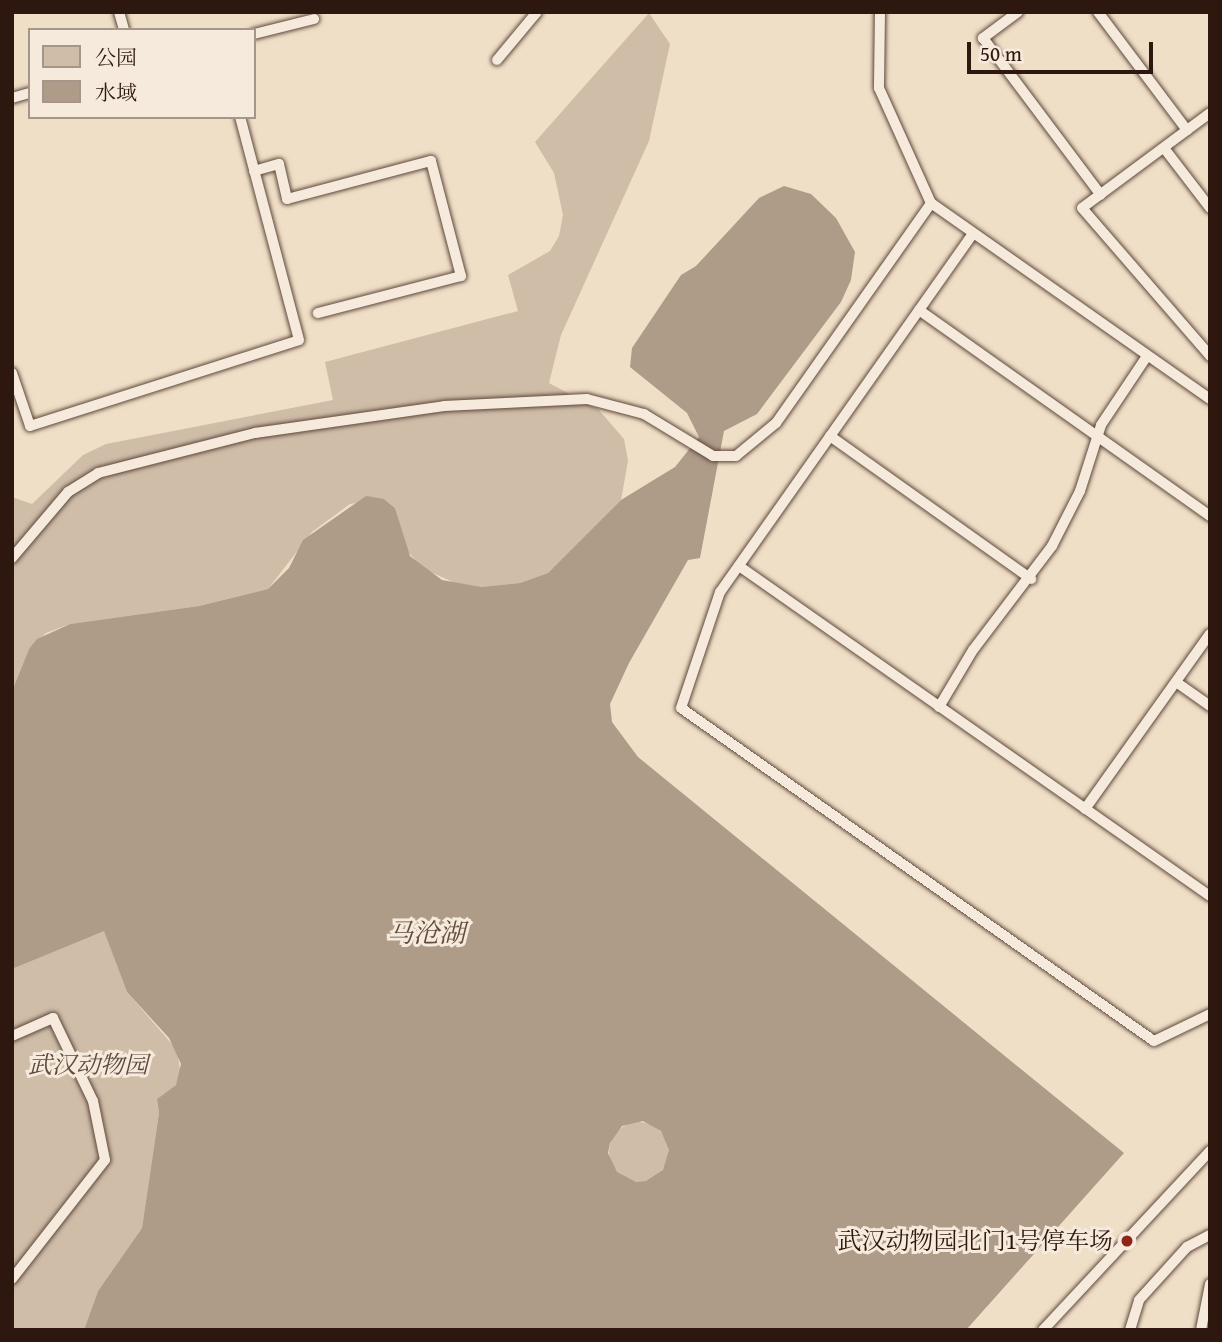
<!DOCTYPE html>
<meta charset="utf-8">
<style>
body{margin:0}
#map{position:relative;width:1222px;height:1342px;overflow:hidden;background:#f0dfc7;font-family:"Gentium Book Plus","Noto Serif SC",serif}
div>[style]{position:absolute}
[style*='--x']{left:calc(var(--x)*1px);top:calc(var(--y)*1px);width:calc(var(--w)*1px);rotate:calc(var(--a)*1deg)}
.green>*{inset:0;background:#cfbda8}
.round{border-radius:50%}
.water>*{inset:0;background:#ae9b88}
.roads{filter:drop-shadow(0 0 2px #5e493c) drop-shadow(0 0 2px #5e493c)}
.lane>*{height:10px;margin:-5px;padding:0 5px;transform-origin:5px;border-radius:5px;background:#f5eadb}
.dots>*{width:19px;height:19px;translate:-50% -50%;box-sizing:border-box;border:4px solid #f5eadb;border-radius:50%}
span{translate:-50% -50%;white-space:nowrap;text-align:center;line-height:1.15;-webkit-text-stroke:6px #f5eadb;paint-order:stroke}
.park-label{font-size:24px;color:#5e493c;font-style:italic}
.poi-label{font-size:24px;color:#2e170e}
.right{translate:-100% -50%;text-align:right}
.water-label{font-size:26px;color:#614c3f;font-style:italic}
.frame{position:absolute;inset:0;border:14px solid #2e170e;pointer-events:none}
.legend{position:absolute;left:28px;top:28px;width:228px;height:91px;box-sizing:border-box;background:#f5eadb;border:2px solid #a59689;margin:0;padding:9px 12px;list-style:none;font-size:21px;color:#2e170e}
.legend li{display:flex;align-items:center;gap:14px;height:35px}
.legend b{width:35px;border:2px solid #a59689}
.scale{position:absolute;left:967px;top:42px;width:186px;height:32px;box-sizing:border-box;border:4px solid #2e170e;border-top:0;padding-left:9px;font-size:21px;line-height:24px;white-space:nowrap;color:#2e170e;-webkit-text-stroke:5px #f5eadb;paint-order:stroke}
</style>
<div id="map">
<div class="green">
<div style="clip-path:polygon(649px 13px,670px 44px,649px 141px,561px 335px,549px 383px,599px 410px,624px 439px,628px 461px,621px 500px,548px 573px,520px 583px,481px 587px,464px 587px,424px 569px,407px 551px,395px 508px,384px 499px,350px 504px,312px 532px,268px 589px,199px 606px,70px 624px,46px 633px,29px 649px,12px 691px,12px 497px,32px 504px,83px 455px,106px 444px,333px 400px,325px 362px,518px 311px,508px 275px,550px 251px,559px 236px,563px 215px,554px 173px,535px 142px)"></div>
<div style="clip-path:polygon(104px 930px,127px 992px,177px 1050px,181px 1075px,176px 1085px,157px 1099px,159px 1113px,142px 1228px,98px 1291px,84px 1330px,12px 1330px,12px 969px)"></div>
<div class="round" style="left:609px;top:1122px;width:60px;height:60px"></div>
</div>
<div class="water">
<div style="clip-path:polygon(evenodd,784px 186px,811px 194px,836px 218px,855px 252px,851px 280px,841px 302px,757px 414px,724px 431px,700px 558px,688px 560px,629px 663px,610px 704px,612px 722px,638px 757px,1124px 1153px,966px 1330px,84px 1330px,98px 1291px,142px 1228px,159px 1113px,157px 1099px,176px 1085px,181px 1064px,169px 1038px,127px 992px,104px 931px,12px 969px,12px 691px,29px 649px,37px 639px,70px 624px,199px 606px,268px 589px,289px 568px,303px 540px,366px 496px,384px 499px,395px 508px,410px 556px,442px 580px,481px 587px,520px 583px,548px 573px,621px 500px,675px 467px,699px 437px,687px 413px,630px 367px,632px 348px,681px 275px,696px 266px,759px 198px,784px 186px,643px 1121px,661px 1131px,669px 1150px,663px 1170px,646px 1181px,636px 1182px,617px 1172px,608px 1153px,610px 1143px,622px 1126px,643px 1121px)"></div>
</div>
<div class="roads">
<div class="lane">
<div style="--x:119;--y:12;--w:19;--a:74"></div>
<div style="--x:880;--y:12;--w:76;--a:90.8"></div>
<div style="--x:879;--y:88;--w:126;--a:65.7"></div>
<div style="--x:931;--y:203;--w:341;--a:35.1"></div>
<div style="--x:1018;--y:12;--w:44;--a:143.4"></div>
<div style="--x:983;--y:38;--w:196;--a:53.1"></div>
<div style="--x:1098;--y:12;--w:148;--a:53"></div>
<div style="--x:254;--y:34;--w:62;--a:-14"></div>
<div style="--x:497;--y:60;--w:62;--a:-50.2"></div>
<div style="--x:12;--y:98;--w:19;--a:-16"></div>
<div style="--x:1210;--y:113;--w:159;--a:143.4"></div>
<div style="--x:1082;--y:208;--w:196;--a:49.1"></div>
<div style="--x:1164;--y:148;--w:76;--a:52.5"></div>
<div style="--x:254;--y:171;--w:26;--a:-16"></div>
<div style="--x:279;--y:164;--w:36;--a:77"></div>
<div style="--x:287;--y:199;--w:149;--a:-14.8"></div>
<div style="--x:431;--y:161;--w:119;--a:75.4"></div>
<div style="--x:461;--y:276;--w:148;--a:165.5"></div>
<div style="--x:972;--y:235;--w:437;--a:125.2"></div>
<div style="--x:720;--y:592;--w:122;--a:108.6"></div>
<div style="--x:681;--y:708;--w:578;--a:35.15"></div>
<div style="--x:1154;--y:1041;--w:62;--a:-25.7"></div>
<div style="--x:919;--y:310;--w:357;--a:35.3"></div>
<div style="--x:12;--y:373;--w:56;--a:71.2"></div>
<div style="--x:30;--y:426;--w:282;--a:-17.7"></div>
<div style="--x:299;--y:340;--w:231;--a:-104.8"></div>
<div style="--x:830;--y:436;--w:247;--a:35.4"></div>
<div style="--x:12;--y:558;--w:87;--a:-49.7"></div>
<div style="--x:68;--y:492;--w:36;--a:-32"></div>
<div style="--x:98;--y:473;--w:162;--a:-14.3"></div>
<div style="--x:255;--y:433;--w:191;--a:-8.1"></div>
<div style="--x:444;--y:406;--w:143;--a:-2.8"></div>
<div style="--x:587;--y:399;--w:59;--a:14.7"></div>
<div style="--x:644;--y:414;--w:81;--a:31.3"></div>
<div style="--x:713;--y:456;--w:23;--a:0"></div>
<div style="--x:736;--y:456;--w:52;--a:-39.5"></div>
<div style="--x:776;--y:423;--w:269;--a:-54.8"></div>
<div style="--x:739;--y:566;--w:575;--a:35.02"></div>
<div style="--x:1176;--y:682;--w:42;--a:35.2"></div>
<div style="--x:939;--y:707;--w:66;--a:-59.2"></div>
<div style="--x:973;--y:650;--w:131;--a:-52.8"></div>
<div style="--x:1052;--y:546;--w:62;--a:-63"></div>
<div style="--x:1080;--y:491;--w:69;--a:-72.3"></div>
<div style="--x:1101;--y:425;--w:83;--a:-56.3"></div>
<div style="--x:1085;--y:809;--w:215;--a:-54.5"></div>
<div style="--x:12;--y:1036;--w:45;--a:-23.7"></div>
<div style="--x:53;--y:1018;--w:92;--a:64.3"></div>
<div style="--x:93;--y:1101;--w:60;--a:78.5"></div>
<div style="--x:105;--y:1160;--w:151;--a:128"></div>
<div style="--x:1043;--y:1330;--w:245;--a:-47"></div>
<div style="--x:1130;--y:1330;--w:31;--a:-73"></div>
<div style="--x:1139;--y:1300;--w:72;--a:-47.8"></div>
<div style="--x:1187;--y:1247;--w:26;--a:-28"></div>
<div style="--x:1201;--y:1330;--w:47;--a:-78.9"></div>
</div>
</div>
<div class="dots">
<div style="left:1127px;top:1241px;background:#8f2418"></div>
</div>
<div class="park-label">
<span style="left:88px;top:1065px">武汉动物园</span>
</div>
<div class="poi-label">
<span class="right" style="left:1113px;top:1241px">武汉动物园北门1号停车场</span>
</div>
<div class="water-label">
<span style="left:426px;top:933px">马沧湖</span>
</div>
<div class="frame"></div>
<ul class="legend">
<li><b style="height:19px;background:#cfbda8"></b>公园</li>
<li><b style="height:19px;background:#ae9b88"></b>水域</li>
</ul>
<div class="scale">50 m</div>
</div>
